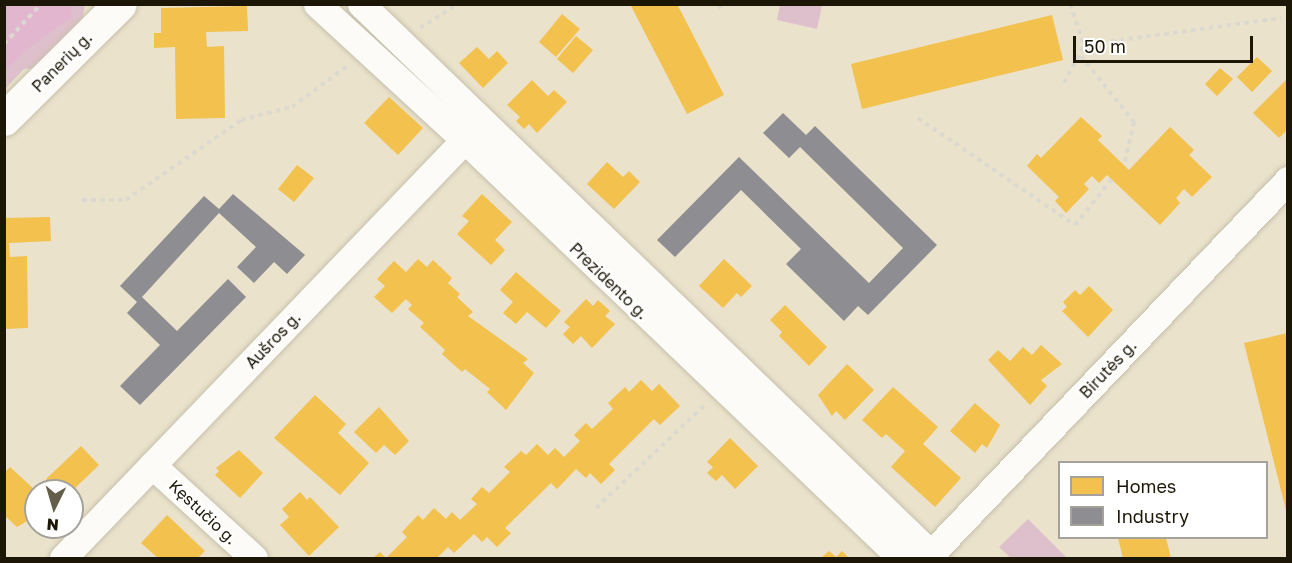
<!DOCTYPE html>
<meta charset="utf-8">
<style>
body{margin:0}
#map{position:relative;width:1292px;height:563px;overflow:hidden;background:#eae2ca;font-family:"Golos Text",sans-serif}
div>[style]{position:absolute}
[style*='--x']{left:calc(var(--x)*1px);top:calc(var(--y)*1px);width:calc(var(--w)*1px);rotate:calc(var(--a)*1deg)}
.green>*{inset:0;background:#dec0cc}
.forest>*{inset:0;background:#e3b6d0}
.homes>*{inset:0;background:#f2c14e}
.industry>*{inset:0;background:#8d8d92}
.path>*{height:4px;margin-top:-2px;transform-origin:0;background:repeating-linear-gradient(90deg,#dcd9d1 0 4.5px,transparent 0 9px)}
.roads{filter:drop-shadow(0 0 2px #c6c0ad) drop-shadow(0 0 2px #c6c0ad)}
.minor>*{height:27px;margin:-13.5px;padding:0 13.5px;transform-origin:13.5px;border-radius:13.5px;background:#fcfbf7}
.tertiary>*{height:33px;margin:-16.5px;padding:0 16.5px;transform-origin:16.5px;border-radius:16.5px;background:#fcfbf7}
span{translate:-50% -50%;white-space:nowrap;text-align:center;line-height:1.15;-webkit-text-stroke:6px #fff;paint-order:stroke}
.street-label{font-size:16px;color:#1c1606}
.frame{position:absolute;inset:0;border:6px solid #1c1606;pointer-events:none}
.legend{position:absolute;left:1058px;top:461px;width:210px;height:78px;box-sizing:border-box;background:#fff;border:2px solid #a4a29b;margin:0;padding:8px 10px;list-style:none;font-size:18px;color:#1c1606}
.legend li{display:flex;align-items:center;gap:12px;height:30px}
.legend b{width:30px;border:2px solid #a4a29b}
.north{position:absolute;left:24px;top:479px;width:60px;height:60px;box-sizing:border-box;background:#fff;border:2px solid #a4a29b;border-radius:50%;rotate:185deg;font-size:16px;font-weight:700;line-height:24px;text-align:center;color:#1c1606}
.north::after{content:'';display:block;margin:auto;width:21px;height:27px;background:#645d4b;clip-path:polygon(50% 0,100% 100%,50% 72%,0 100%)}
.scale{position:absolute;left:1073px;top:36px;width:180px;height:27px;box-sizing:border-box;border:3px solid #1c1606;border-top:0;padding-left:8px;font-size:18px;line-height:21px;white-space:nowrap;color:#1c1606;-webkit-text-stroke:4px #fff;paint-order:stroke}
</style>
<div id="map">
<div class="green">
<div style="clip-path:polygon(5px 5px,85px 5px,82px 21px,36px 68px,24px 69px,5px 89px)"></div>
<div style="clip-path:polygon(780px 5px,822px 5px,817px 29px,777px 20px)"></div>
<div style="clip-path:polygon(1028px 519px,1067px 558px,1011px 558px,999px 547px)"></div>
</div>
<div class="forest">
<div style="clip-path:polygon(5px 4px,71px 5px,72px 17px,26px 50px,5px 72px)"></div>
</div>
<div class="homes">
<div style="clip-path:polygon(630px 4px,677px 4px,724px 95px,687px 114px)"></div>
<div style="clip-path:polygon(247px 6px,248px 31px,206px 32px,207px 47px,224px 46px,225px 118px,176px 119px,175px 47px,154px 48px,154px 33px,161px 33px,161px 8px)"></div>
<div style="clip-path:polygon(562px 14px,580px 29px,556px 57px,539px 42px)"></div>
<div style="clip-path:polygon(1052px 15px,1063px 60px,862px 109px,851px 64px)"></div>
<div style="clip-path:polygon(576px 36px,593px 50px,573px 73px,557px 59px)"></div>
<div style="clip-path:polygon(477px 47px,489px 59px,497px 51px,508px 63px,483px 88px,459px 63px)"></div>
<div style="clip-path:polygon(1257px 57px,1272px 71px,1252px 92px,1237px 77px)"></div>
<div style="clip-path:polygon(1220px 68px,1233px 79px,1217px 96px,1205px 84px)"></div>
<div style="clip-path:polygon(1288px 78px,1288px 129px,1279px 138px,1253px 113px)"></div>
<div style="clip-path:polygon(532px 80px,548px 96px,554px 90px,567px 102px,537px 133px,529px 124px,524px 129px,516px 121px,520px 117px,507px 105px)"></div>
<div style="clip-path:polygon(389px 97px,423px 128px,398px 155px,364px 123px)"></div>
<div style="clip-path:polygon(1081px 117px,1102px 136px,1098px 140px,1129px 170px,1170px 127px,1194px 150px,1189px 155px,1212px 177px,1192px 197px,1184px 189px,1176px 198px,1180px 203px,1160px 225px,1107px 175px,1099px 183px,1092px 176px,1084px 184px,1089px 189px,1066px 213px,1055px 201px,1059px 197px,1027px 166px,1037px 154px,1041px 158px)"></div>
<div style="clip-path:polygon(607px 162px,623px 177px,629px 171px,640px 182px,614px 209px,587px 184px)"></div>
<div style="clip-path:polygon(297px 165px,314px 178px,294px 202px,278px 189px)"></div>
<div style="clip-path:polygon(482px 194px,512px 222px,495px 240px,505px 250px,491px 265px,457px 234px,469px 221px,462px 216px)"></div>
<div style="clip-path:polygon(50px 217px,51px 241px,9px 243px,10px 257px,27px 256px,28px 328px,4px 329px,4px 218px)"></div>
<div style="clip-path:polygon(418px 259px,427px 267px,433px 260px,452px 278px,448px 283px,460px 294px,457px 297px,473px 312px,468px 316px,528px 359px,523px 363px,534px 373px,506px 410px,487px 392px,490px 389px,465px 369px,462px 372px,442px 354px,445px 350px,420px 327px,424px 323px,408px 309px,412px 305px,406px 299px,392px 313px,374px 297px,385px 286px,377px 279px,394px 261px,406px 272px)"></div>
<div style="clip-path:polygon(724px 259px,752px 286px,741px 297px,737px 293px,723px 308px,699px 286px)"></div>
<div style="clip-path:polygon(516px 272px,561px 311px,546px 328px,527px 312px,516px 324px,503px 313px,513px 302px,500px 290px)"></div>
<div style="clip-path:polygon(1089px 286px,1113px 310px,1088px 337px,1062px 311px,1067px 307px,1063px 302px,1075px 290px,1080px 295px)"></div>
<div style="clip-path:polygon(586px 299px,593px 306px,598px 300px,610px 311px,605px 316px,615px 324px,592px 348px,581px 336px,573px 344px,563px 334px,570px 327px,564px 322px)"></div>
<div style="clip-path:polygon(785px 305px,827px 347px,809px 366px,779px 336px,782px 332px,770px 320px)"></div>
<div style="clip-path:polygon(1288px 333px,1288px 514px,1287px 514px,1244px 343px)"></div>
<div style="clip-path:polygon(1041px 345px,1062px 364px,1041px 380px,1047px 386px,1030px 405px,988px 360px,998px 350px,1010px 361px,1023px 347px,1032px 355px)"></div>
<div style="clip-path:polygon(847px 364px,874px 390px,845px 420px,836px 411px,832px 416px,818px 395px)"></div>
<div style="clip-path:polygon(641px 380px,652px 391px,659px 384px,680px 406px,660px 425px,654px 419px,609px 464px,615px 470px,601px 484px,590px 473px,586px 478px,576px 469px,557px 489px,551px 483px,505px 528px,511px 533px,497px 547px,487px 537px,482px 542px,474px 534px,454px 553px,448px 547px,437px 558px,373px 558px,380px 552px,386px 558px,407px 537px,402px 532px,418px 515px,423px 520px,434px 508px,446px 519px,452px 512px,460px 520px,477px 504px,471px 499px,482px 487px,489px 493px,510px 472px,504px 467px,521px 451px,526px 455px,537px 444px,548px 455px,555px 448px,564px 457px,580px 441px,574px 435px,586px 423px,592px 429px,613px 409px,608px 403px,625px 387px,629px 392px)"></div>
<div style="clip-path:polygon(893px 387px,938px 427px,923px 444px,961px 478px,935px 507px,891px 467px,905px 451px,886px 434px,882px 438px,862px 420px)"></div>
<div style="clip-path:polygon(315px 395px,346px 424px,338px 433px,369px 463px,340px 495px,274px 438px)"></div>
<div style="clip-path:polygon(975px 403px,1000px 425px,987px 448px,982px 444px,975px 453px,950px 431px)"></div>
<div style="clip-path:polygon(379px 407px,409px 441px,395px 455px,384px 445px,376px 453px,354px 432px)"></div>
<div style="clip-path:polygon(730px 438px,758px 466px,735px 489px,722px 475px,716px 481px,707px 473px,713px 467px,707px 462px)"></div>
<div style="clip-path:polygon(81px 446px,99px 465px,72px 491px,57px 491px,46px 479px)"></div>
<div style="clip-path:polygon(239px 450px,263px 473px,240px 498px,215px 475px,219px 471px,216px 468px)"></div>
<div style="clip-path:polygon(10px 467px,36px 491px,36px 516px,17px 527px,4px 515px,4px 473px)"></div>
<div style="clip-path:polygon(300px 492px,307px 500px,310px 497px,339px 527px,309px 556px,280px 525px,289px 517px,282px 509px)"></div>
<div style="clip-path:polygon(167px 515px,205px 551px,198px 558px,158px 558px,141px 543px)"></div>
<div style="clip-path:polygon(1118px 538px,1166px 538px,1171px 558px,1123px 558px)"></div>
<div style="clip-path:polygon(829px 551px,836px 557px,842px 551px,849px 558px,821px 558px)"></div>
</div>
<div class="industry">
<div style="clip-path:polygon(783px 113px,806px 135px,815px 126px,937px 245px,868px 315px,858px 306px,844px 321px,786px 264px,801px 249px,741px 190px,675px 257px,657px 240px,739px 157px,869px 283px,903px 248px,800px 147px,789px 158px,763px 133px)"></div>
<div style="clip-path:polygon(233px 194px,305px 255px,287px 274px,274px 262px,254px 283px,237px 267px,256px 247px,219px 213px,142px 297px,177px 331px,228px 279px,246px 297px,140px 405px,120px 386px,160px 345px,127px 313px,137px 302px,120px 286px,204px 196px,219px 209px)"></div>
</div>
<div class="path">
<div style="--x:1070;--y:4;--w:43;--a:71.1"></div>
<div style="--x:1084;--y:45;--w:199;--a:-7.8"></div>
<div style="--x:718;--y:8;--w:8;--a:-30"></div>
<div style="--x:420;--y:28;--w:45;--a:-32.3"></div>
<div style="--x:4;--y:44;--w:54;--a:-47.2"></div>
<div style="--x:1081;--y:56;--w:85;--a:51.2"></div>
<div style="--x:1134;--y:122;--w:44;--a:103.1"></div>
<div style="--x:1064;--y:83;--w:43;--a:-62.2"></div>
<div style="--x:918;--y:118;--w:190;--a:34.3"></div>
<div style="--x:1075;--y:225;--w:59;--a:-51.2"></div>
<div style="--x:82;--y:200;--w:44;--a:0"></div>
<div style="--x:126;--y:200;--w:140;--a:-34.8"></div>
<div style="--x:241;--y:120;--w:53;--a:-14.3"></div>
<div style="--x:292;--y:107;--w:69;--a:-36.7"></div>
<div style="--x:596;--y:508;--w:153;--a:-43.4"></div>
</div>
<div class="roads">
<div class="minor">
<div style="--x:317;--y:4;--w:201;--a:42.6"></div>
<div style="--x:465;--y:140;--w:604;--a:43.79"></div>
<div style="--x:361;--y:4;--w:798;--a:43.98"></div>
<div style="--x:152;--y:465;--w:138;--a:42.4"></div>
<div style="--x:63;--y:558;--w:596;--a:-46.16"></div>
<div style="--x:927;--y:558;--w:523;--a:-46.32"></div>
</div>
<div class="tertiary">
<div style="--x:4;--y:119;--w:163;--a:-44.8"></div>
</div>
</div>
<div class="street-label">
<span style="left:62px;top:62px;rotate:-45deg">Panerių g.</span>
<span style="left:609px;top:281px;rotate:44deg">Prezidento g.</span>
<span style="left:273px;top:340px;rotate:-46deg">Aušros g.</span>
<span style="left:1108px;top:369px;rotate:-46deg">Birutės g.</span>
<span style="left:203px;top:512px;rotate:43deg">Kęstučio g.</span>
</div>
<div class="frame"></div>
<ul class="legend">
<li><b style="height:16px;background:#f2c14e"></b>Homes</li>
<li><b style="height:16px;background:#8d8d92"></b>Industry</li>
</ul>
<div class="north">N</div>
<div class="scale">50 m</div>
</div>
